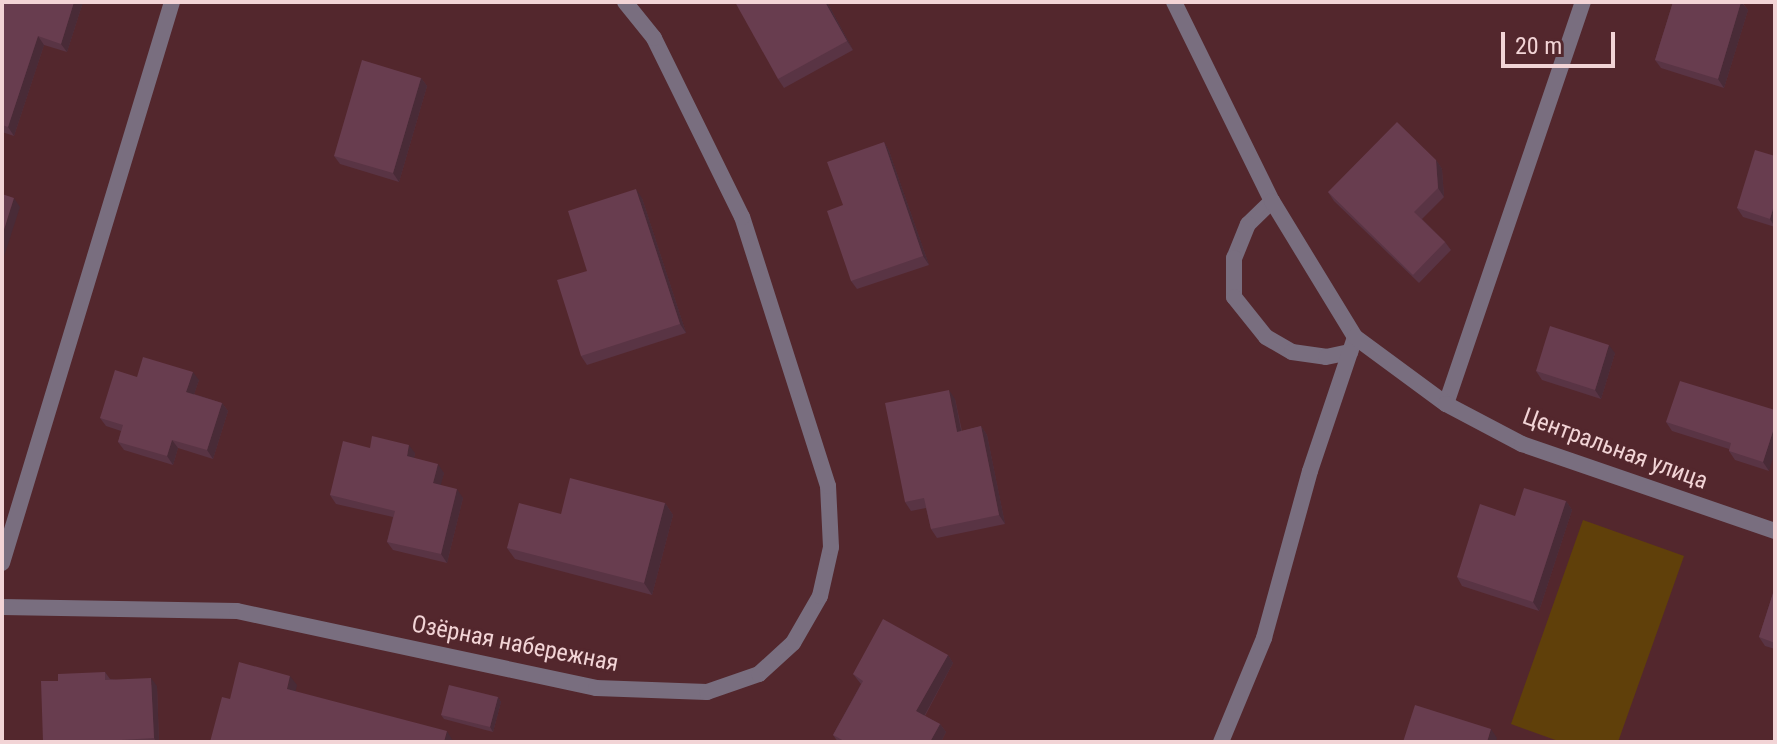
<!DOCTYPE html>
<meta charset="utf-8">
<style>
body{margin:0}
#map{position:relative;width:1777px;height:744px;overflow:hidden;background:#53272d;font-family:"Roboto Condensed",sans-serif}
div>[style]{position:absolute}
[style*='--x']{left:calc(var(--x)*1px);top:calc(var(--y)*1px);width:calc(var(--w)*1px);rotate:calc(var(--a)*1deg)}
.green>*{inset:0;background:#60400a}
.service>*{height:16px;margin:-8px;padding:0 8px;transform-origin:8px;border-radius:8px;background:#796e7f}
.minor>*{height:16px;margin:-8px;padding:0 8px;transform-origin:8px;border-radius:8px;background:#796e7f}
.wall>*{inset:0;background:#593444}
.shaded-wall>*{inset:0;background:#492b37}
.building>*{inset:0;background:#683d4f}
span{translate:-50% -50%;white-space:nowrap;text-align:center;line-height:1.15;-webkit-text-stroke:6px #53272d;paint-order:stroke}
.street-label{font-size:24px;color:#f2d4d6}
.frame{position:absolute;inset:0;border:4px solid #f2d4d6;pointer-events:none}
.scale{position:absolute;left:1501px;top:32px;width:114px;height:36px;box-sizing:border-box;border:4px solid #f2d4d6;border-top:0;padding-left:10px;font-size:24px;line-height:28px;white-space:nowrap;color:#f2d4d6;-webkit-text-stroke:6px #53272d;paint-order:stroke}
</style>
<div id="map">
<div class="green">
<div style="clip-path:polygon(1583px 520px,1684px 556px,1618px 742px,1561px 742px,1511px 724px)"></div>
</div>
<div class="service">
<div style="--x:1272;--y:201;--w:33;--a:136"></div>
<div style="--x:1248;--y:224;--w:37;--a:112"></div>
<div style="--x:1234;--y:258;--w:39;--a:90"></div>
<div style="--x:1234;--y:297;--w:51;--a:51.3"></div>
<div style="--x:1266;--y:337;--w:30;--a:30"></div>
<div style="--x:1292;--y:352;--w:34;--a:8"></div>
<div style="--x:1326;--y:357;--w:25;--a:-12"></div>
<div style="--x:1446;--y:404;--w:425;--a:-71.2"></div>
<div style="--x:1221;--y:742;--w:113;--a:-67.5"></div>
<div style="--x:1264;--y:638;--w:173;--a:-74.6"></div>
<div style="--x:1310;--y:471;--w:141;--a:-71.4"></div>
</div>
<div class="minor">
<div style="--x:1174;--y:2;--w:222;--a:63.8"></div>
<div style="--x:1272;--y:201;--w:159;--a:58.6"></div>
<div style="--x:1355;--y:337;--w:113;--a:36.4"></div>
<div style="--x:1446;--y:404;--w:86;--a:27.8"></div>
<div style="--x:1522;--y:444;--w:268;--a:19"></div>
<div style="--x:2;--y:563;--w:586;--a:-73.14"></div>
<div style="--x:2;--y:607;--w:235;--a:1"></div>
<div style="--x:237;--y:611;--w:367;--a:12.1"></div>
<div style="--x:596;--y:688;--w:111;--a:2.1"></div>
<div style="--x:707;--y:692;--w:55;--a:-19.1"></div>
<div style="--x:759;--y:674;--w:46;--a:-42.4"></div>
<div style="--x:793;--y:643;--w:54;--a:-60.1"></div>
<div style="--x:820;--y:596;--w:50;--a:-77.3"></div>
<div style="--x:831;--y:547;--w:61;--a:-92.8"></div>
<div style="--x:828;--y:486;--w:282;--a:-107.7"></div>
<div style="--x:742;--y:217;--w:199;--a:-116.2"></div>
<div style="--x:654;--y:38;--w:46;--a:-128.9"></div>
</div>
<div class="wall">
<div style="clip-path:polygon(2px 2px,83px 2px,67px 52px,44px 45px,14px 136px,2px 132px)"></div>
<div style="clip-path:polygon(827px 2px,853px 50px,784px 88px,778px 79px)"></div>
<div style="clip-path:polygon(1673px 2px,1742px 2px,1748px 10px,1724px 88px,1661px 68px,1655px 60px)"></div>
<div style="clip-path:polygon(421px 78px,427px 86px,399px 182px,340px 164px,334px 156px)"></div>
<div style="clip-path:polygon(884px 142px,889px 151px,929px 265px,857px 289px,851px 281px,843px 205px)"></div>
<div style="clip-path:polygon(1775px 156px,1775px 227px,1743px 217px,1737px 208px)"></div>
<div style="clip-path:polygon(1436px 160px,1442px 169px,1444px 197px,1422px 219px,1445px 242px,1451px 250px,1419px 283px,1334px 201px,1328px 192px)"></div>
<div style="clip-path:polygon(642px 198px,686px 333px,587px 365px,581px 356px,587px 271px)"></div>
<div style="clip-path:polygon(1615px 353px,1601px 399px,1542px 380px,1536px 371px)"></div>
<div style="clip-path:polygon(137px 377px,199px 380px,194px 394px,222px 403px,228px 411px,213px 459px,178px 448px,173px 465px,124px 450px,118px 442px,121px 431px,106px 426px,100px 418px)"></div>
<div style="clip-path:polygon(955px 399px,962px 431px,981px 426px,987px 435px,1005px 524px,937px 538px,931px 529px,926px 508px,911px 511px,905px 502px)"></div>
<div style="clip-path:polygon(1775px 410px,1769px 471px,1735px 460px,1729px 451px,1729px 449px,1672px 431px,1666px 422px)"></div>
<div style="clip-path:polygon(370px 448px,415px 453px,414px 458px,444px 473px,440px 485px,463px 498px,447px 563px,393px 550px,387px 542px,393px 517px,336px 504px,330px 495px)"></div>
<div style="clip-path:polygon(1566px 501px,1572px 510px,1539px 611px,1462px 586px,1457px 577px,1515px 516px)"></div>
<div style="clip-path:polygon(665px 503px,673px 515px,652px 595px,515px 559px,507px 548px,561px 514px)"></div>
<div style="clip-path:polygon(1775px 587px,1775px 649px,1765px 646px,1759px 637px)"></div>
<div style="clip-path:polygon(948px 655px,953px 663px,925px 716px,940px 724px,946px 732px,941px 742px,838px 742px,833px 735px,861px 684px,853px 674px)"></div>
<div style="clip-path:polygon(105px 672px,110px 679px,157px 686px,159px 742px,43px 742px,58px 681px)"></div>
<div style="clip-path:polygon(498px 697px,501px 702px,493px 732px,444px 719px,441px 715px)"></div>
</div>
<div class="shaded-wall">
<div style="clip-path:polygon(74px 2px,83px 2px,67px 52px,61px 44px)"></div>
<div style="clip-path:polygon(825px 2px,827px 2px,853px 50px,847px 41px)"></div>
<div style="clip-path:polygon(1741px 2px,1748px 10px,1724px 88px,1718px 79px)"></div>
<div style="clip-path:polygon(38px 36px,44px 45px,14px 136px,8px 127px)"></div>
<div style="clip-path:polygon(421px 78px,427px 86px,399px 182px,393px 173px)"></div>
<div style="clip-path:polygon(884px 142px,889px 151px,929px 265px,923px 256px)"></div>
<div style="clip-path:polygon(1436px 160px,1442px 169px,1444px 197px,1438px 188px)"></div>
<div style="clip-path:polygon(636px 189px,642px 198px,686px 333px,680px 324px)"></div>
<div style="clip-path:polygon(14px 198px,20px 207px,2px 263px,2px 236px)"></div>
<div style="clip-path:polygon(1775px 202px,1775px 227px,1770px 219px)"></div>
<div style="clip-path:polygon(1609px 345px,1615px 353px,1601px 399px,1595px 390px)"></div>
<div style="clip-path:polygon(193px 372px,199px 380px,192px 400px,186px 392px)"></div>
<div style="clip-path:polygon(949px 390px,955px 399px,963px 440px,957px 432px)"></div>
<div style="clip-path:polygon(222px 403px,228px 411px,213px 459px,207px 450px)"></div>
<div style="clip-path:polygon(1775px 425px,1775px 452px,1769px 471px,1763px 462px)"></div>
<div style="clip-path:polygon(981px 426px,987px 435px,1005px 524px,999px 515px)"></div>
<div style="clip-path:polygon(172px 440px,178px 448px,173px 465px,167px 456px)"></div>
<div style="clip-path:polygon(409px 445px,415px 453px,413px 465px,407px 456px)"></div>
<div style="clip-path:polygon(438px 464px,444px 473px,439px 492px,433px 483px)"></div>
<div style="clip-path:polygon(457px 489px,463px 498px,447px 563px,441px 554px)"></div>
<div style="clip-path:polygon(1566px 501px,1572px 510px,1539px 611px,1533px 602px)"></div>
<div style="clip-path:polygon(665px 503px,673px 515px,652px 595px,644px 583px)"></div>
<div style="clip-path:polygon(948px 655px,953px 663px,922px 720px,916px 711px)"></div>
<div style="clip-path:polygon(290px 676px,297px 685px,294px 699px,287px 689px)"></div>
<div style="clip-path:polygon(151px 678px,157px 686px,159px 742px,156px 742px,154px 738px)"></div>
<div style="clip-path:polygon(498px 697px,501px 702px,493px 732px,490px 727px)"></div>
<div style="clip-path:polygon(940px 724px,946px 732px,941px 742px,930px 742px)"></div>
<div style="clip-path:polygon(1491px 729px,1497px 738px,1496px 742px,1487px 742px)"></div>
<div style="clip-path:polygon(447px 731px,453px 741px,453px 742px,444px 742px)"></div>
</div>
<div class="building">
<div style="clip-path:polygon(2px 2px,74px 2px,61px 44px,38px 36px,8px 127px,2px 125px)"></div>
<div style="clip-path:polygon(735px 2px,825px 2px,847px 41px,778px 79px)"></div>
<div style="clip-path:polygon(1673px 2px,1741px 2px,1718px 79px,1655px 60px)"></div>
<div style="clip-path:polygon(362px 60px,421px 78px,393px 173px,334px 156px)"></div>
<div style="clip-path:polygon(1397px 122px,1436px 160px,1438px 188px,1414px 212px,1445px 242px,1413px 275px,1328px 192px)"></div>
<div style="clip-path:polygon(884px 142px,923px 256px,851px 281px,827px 211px,843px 205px,827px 162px)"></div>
<div style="clip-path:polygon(1755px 150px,1775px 156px,1775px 202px,1770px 219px,1737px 208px)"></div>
<div style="clip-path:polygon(636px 189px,680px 324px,581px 356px,557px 280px,587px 271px,568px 211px)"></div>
<div style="clip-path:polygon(2px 194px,14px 198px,2px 236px)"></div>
<div style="clip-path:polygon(1550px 326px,1609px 345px,1595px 390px,1536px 371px)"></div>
<div style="clip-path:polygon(143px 357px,193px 372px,186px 392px,222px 403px,207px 450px,172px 440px,167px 456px,118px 442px,123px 425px,100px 418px,115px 370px,137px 377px)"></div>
<div style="clip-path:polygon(1680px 381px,1775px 410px,1775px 425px,1763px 462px,1729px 451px,1731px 443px,1666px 422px)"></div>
<div style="clip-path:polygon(949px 390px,957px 432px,981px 426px,999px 515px,931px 529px,924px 498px,905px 502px,885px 403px)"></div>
<div style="clip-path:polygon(372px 436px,409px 445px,407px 456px,438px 464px,433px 483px,457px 489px,441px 554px,387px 542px,395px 511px,330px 495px,343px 441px,370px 448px)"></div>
<div style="clip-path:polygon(570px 478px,665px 503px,644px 583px,507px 548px,519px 503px,561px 514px)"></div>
<div style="clip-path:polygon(1524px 488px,1566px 501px,1533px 602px,1457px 577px,1480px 504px,1515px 516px)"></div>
<div style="clip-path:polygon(1775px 587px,1775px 643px,1759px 637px)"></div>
<div style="clip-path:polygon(883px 619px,948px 655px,916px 711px,940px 724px,930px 742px,846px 742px,833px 735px,863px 681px,853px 674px)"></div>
<div style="clip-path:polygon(239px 662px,290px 676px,287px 689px,447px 731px,444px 742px,210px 742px,222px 697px,230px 699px)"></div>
<div style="clip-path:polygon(105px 672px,105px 680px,151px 678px,154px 738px,121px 740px,121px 742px,43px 742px,41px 681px,58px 681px,58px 674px)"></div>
<div style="clip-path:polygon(449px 685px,498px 697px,490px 727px,441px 715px)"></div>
<div style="clip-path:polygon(1415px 705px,1491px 729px,1487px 742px,1403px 742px)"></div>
</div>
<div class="street-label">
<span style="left:1615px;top:449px;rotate:20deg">Центральная улица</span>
<span style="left:515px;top:644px;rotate:11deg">Озёрная набережная</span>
</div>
<div class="frame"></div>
<div class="scale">20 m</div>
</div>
